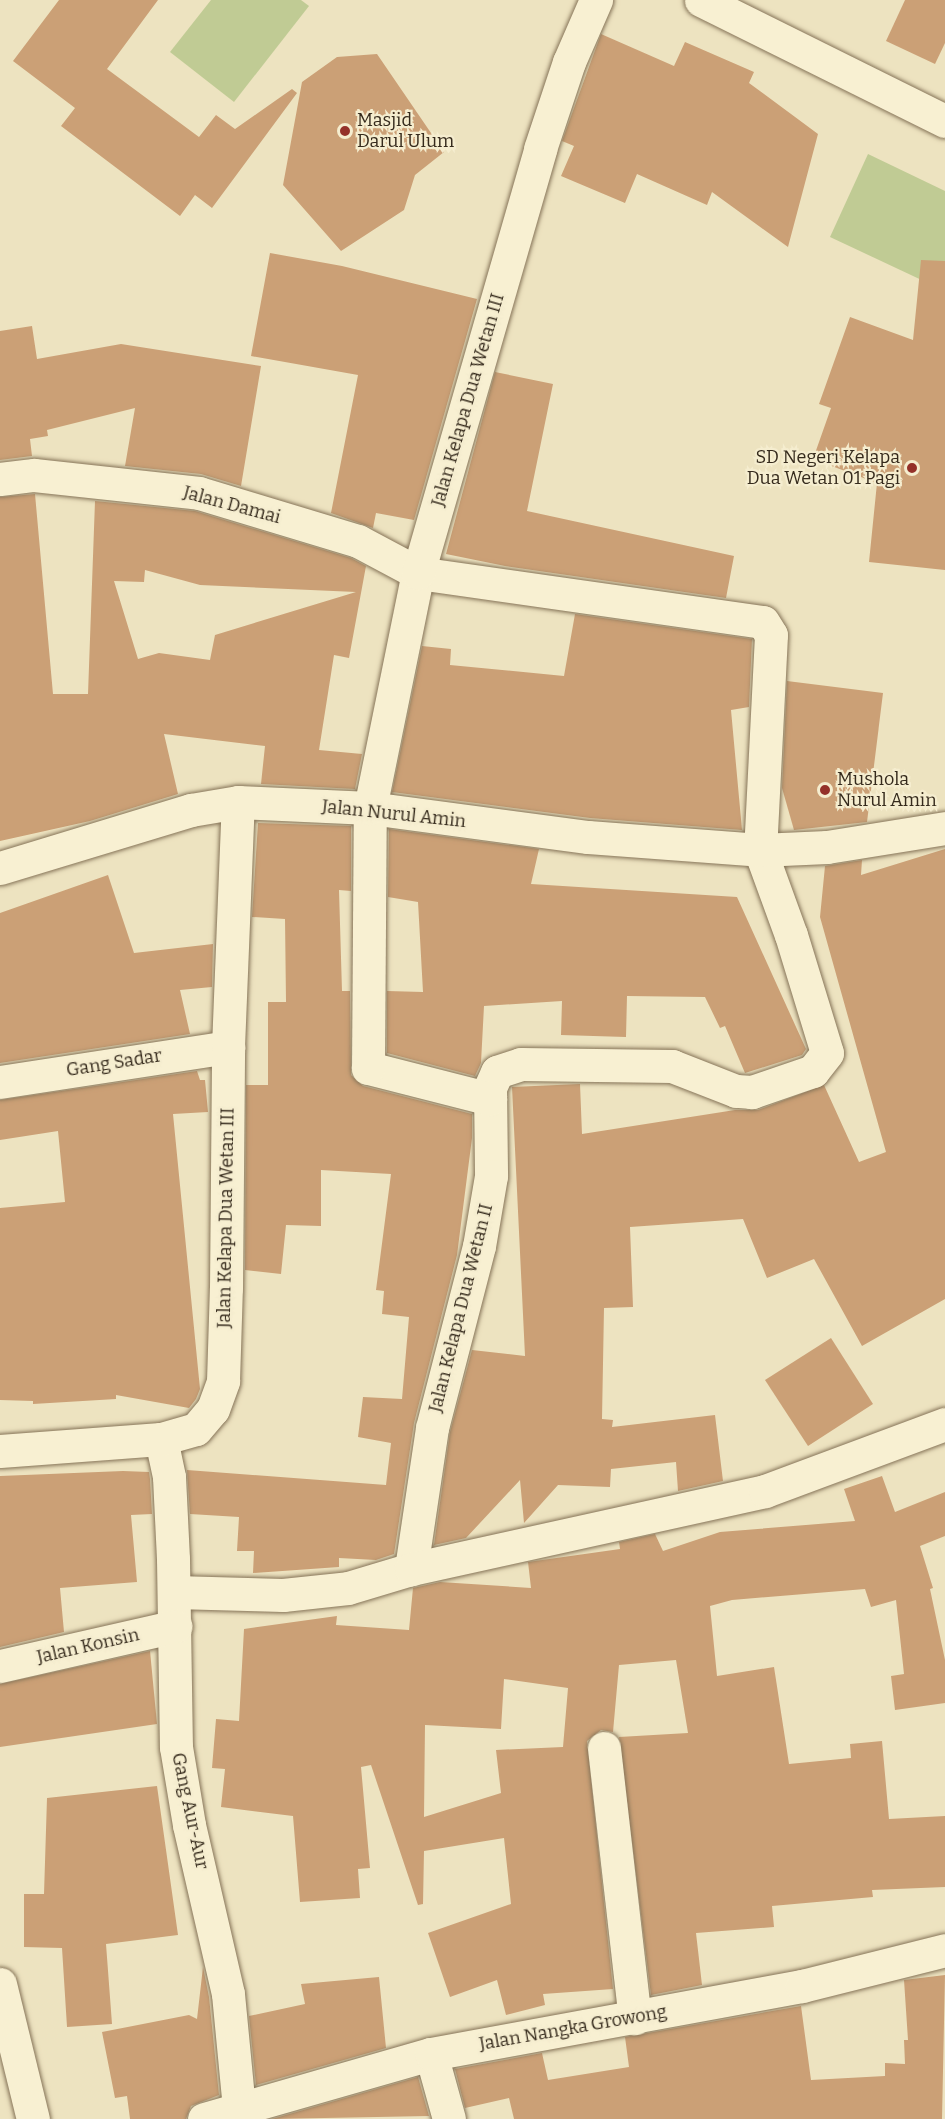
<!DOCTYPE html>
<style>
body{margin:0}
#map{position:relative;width:945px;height:2119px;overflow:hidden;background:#ede3c0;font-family:Bitter,serif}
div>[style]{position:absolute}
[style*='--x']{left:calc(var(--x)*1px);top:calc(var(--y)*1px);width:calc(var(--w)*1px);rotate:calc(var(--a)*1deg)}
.green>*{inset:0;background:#c0cb94}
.building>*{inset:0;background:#cba076}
.roads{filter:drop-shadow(0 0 2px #867458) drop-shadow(0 0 2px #867458)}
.minor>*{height:33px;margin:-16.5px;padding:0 16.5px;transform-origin:16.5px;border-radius:16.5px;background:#f8f0d2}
.tertiary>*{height:33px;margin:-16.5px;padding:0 16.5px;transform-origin:16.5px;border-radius:16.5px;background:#f8f0d2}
.dots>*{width:16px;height:16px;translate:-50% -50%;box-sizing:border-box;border:3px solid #f5edcf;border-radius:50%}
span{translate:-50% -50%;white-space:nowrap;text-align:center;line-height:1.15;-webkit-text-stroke:4.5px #f5edcf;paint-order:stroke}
.poi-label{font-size:18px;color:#352a1c}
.left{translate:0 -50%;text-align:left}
.right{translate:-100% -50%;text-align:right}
.street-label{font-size:18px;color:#352a1c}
</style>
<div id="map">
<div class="green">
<div style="clip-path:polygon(211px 0,301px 0,309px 6px,234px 102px,170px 52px)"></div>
<div style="clip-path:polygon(868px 154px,945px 191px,945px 291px,830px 237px)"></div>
</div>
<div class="building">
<div style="clip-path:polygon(59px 0,158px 0,107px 69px,199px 137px,216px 115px,235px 129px,292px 89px,297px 93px,212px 208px,195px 195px,180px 216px,61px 126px,75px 108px,13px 61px)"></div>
<div style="clip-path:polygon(905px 0,945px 0,945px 43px,935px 64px,886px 41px)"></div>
<div style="clip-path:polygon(601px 34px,674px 66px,685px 42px,754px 72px,749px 83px,818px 134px,788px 247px,712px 192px,707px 205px,637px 174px,625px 203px,561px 176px,574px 146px,562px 141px)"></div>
<div style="clip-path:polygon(377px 54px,444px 152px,415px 175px,404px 210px,341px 251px,283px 185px,302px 82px,337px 57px)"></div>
<div style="clip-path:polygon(270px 253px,342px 266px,477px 299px,414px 520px,376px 513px,373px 528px,331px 513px,358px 375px,251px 356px)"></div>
<div style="clip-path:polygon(921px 260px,945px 261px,945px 570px,869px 562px,877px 483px,813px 459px,831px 408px,819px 404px,850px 317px,913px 340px)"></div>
<div style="clip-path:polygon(32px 326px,37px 359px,121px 344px,261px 366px,241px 486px,201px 474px,125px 466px,135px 408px,47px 430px,48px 436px,30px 439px,32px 456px,0 460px,0 331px)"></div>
<div style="clip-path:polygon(495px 372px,553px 384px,527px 511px,734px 556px,726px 598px,505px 566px,446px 554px)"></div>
<div style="clip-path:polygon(evenodd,35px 494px,53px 694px,88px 694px,95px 501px,195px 511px,351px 558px,366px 566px,349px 658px,334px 655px,319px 750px,362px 754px,355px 789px,261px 784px,265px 746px,164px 734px,178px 794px,90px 821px,0 841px,0 497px,35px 494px,145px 570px,200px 585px,356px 592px,215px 635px,210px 660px,159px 653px,138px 659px,114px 581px,144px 582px,145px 570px)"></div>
<div style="clip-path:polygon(575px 614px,752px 639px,749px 707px,731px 710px,742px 830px,590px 818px,392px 792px,422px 646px,451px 649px,450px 665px,564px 676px)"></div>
<div style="clip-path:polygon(787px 681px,883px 693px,867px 822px,794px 830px,782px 788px)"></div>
<div style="clip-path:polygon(258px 823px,351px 826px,351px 891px,339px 890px,342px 991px,350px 991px,351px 1075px,363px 1086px,472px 1114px,472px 1138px,457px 1255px,414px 1423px,394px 1554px,376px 1560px,339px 1558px,339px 1567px,253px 1573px,254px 1551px,237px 1551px,239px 1517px,190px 1514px,187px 1470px,386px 1485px,391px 1443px,358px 1437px,363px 1397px,402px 1399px,409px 1317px,382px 1314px,384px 1291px,376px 1290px,391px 1174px,321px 1170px,321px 1226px,286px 1225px,281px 1274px,245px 1270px,246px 1085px,268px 1085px,268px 1002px,286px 1002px,285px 919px,252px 917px)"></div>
<div style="clip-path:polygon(389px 829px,539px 849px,531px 884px,737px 897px,806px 1049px,802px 1055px,745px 1073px,725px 1026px,720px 1028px,705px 997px,627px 996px,626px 1037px,561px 1035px,562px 1001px,484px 1006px,481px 1063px,475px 1076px,387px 1053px,387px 991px,423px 992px,418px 902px,388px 897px)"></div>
<div style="clip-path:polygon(945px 849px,945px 1299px,862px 1346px,814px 1259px,767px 1278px,743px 1219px,630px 1227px,633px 1307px,604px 1308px,602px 1419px,613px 1420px,612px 1427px,715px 1415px,723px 1481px,678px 1491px,676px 1462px,611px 1469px,610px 1487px,558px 1485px,524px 1523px,520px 1480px,466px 1538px,434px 1545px,450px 1432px,472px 1350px,525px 1356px,512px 1087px,580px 1084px,582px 1134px,735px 1110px,758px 1110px,824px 1085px,859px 1162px,886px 1152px,820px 917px,825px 866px,862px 860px,861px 875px)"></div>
<div style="clip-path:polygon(108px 875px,134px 953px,213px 944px,212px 987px,180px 990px,190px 1034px,0 1063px,0 913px)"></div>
<div style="clip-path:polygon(197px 1071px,200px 1080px,205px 1080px,208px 1112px,173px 1114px,200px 1389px,196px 1399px,189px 1408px,116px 1395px,116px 1399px,33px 1404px,33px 1401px,0 1400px,0 1208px,65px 1202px,58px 1131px,0 1140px,0 1100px)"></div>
<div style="clip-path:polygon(831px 1338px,873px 1404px,808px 1446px,765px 1380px)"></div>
<div style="clip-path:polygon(123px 1471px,149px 1472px,150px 1479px,152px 1514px,131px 1515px,137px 1582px,60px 1588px,64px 1632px,0 1647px,0 1476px)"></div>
<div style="clip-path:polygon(evenodd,882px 1476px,895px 1512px,945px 1492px,945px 1536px,920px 1546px,933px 1588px,930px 1589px,945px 1660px,945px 1703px,895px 1710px,891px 1676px,904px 1674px,896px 1600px,871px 1607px,865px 1589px,732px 1600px,710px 1606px,717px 1676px,774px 1667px,789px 1764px,851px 1758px,850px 1744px,882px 1741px,889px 1819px,945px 1816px,945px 1887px,872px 1890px,873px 1897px,772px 1906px,774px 1927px,696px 1933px,702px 1985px,651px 1995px,619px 1737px,688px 1733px,676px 1660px,619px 1665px,613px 1732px,601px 1730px,587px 1741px,613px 1989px,543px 1994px,545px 2005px,506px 2015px,497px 1980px,450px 1997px,428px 1933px,511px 1904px,504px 1838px,424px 1851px,423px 1904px,418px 1905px,371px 1765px,361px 1767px,370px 1868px,358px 1869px,360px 1898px,300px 1902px,293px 1816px,221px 1807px,225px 1769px,212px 1768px,216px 1719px,239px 1721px,244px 1629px,337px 1616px,336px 1625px,409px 1630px,413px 1588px,440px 1582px,531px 1588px,528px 1562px,620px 1549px,619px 1542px,655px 1534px,663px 1551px,720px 1532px,855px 1521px,844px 1489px,882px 1476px,504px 1679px,568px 1688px,563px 1747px,496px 1750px,501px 1793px,424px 1817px,425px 1725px,501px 1729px,504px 1679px)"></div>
<div style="clip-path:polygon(150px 1651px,157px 1724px,0 1747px,0 1684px)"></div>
<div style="clip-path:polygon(157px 1786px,178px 1935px,106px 1944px,112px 2024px,67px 2027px,62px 1948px,24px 1947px,24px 1894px,44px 1894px,47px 1798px)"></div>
<div style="clip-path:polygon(203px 1967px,209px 1997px,219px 2095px,191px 2106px,186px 2119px,130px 2119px,127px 2096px,115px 2098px,102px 2032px,189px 2015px,197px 2019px)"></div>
<div style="clip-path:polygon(945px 1975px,942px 2119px,514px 2119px,509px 2098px,465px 2108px,455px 2069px,542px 2053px,548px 2080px,629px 2067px,625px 2037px,801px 2006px,811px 2080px,885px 2076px,885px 2063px,905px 2064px,904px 2040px,908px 2040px,904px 1980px)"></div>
<div style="clip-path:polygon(379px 1977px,386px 2048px,256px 2085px,249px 2016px,305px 2004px,301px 1984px)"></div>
<div style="clip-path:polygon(418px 2077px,429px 2116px,272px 2119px)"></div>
</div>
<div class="roads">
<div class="minor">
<div style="--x:0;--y:479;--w:34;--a:-7"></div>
<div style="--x:34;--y:475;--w:166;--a:6.2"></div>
<div style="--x:199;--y:493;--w:166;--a:16.8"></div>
<div style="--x:358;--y:541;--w:68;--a:28.1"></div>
<div style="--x:418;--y:573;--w:348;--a:8.1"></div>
<div style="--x:763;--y:622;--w:15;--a:58"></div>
<div style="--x:771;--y:635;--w:215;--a:92.9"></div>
<div style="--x:760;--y:850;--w:90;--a:70"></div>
<div style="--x:791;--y:935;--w:123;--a:73"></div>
<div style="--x:827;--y:1053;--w:23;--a:128"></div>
<div style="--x:813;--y:1071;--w:65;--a:161"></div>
<div style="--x:752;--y:1092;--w:16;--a:-176"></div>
<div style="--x:736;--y:1091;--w:69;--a:-158.7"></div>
<div style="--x:672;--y:1066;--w:151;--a:-179.2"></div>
<div style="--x:521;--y:1064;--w:25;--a:162"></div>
<div style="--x:497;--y:1072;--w:17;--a:114"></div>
<div style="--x:490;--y:1088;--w:88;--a:89.3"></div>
<div style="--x:491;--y:1176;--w:71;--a:99.7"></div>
<div style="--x:479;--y:1246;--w:188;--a:104.5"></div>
<div style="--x:432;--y:1428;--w:143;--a:98.5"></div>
<div style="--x:0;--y:868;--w:200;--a:-16.9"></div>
<div style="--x:191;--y:810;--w:48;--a:-9.7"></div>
<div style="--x:238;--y:802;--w:132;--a:2.6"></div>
<div style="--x:370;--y:808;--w:220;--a:7.6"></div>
<div style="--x:588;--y:837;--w:172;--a:4.3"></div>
<div style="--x:760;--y:850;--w:67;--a:-2.6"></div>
<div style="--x:827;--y:847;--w:120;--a:-9.1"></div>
<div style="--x:0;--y:1082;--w:231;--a:-8.7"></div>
<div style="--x:490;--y:1099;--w:126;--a:-165.7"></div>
<div style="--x:368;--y:1068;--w:260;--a:-89.6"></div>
<div style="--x:370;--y:808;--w:240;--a:-78.5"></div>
<div style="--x:418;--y:573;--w:441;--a:-73.9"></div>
<div style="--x:540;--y:149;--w:92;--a:-71.6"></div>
<div style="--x:569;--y:62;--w:68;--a:-66.5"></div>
<div style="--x:161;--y:1439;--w:39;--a:78"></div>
<div style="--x:169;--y:1477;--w:82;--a:87.2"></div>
<div style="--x:173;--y:1559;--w:188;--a:89.1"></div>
<div style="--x:176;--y:1747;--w:79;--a:80.5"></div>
<div style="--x:189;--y:1825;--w:173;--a:77"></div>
<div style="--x:228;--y:1994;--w:116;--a:84.5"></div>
<div style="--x:0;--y:1451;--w:161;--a:-4.3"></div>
<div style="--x:161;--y:1439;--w:36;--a:-16"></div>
<div style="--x:196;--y:1429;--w:26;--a:-50"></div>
<div style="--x:213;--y:1409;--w:30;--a:-70"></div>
<div style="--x:223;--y:1381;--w:93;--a:-88.2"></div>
<div style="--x:226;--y:1288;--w:241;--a:-89.5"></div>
<div style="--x:228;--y:1047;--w:245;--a:-87.7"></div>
<div style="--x:175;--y:1592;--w:108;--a:1.6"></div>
<div style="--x:283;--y:1595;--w:65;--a:-6.1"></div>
<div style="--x:348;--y:1588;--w:66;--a:-16.8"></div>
<div style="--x:411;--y:1569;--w:362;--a:-12.4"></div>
<div style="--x:765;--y:1491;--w:192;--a:-20.4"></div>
<div style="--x:0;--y:1666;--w:180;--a:-12.8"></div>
<div style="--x:604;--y:1748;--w:272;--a:83.5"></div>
<div style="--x:0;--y:1984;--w:139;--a:76.3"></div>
<div style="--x:431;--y:2054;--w:67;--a:74.5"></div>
<div style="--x:204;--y:2119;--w:236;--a:-16"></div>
<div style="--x:431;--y:2054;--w:377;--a:-10.4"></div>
<div style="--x:802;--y:1986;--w:147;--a:-14.1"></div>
</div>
<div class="tertiary">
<div style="--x:701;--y:0;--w:272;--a:26.4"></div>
</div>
</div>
<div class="dots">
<div style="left:345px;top:131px;background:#943129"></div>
<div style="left:912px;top:468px;background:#943129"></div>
<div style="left:825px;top:790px;background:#943129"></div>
</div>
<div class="poi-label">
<span class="left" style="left:357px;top:131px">Masjid<br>Darul Ulum</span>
<span class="right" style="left:900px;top:468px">SD Negeri Kelapa<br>Dua Wetan 01 Pagi</span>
<span class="left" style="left:837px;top:790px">Mushola<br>Nurul Amin</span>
</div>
<div class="street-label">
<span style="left:468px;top:400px;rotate:-74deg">Jalan Kelapa Dua Wetan III</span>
<span style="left:232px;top:505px;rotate:15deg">Jalan Damai</span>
<span style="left:394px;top:814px;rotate:6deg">Jalan Nurul Amin</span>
<span style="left:114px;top:1063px;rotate:-9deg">Gang Sadar</span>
<span style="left:226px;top:1218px;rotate:-89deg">Jalan Kelapa Dua Wetan III</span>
<span style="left:461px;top:1308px;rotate:-76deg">Jalan Kelapa Dua Wetan II</span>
<span style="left:88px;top:1646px;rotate:-13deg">Jalan Konsin</span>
<span style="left:190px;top:1811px;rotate:78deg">Gang Aur-Aur</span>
<span style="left:573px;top:2028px;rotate:-10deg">Jalan Nangka Growong</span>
</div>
</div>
